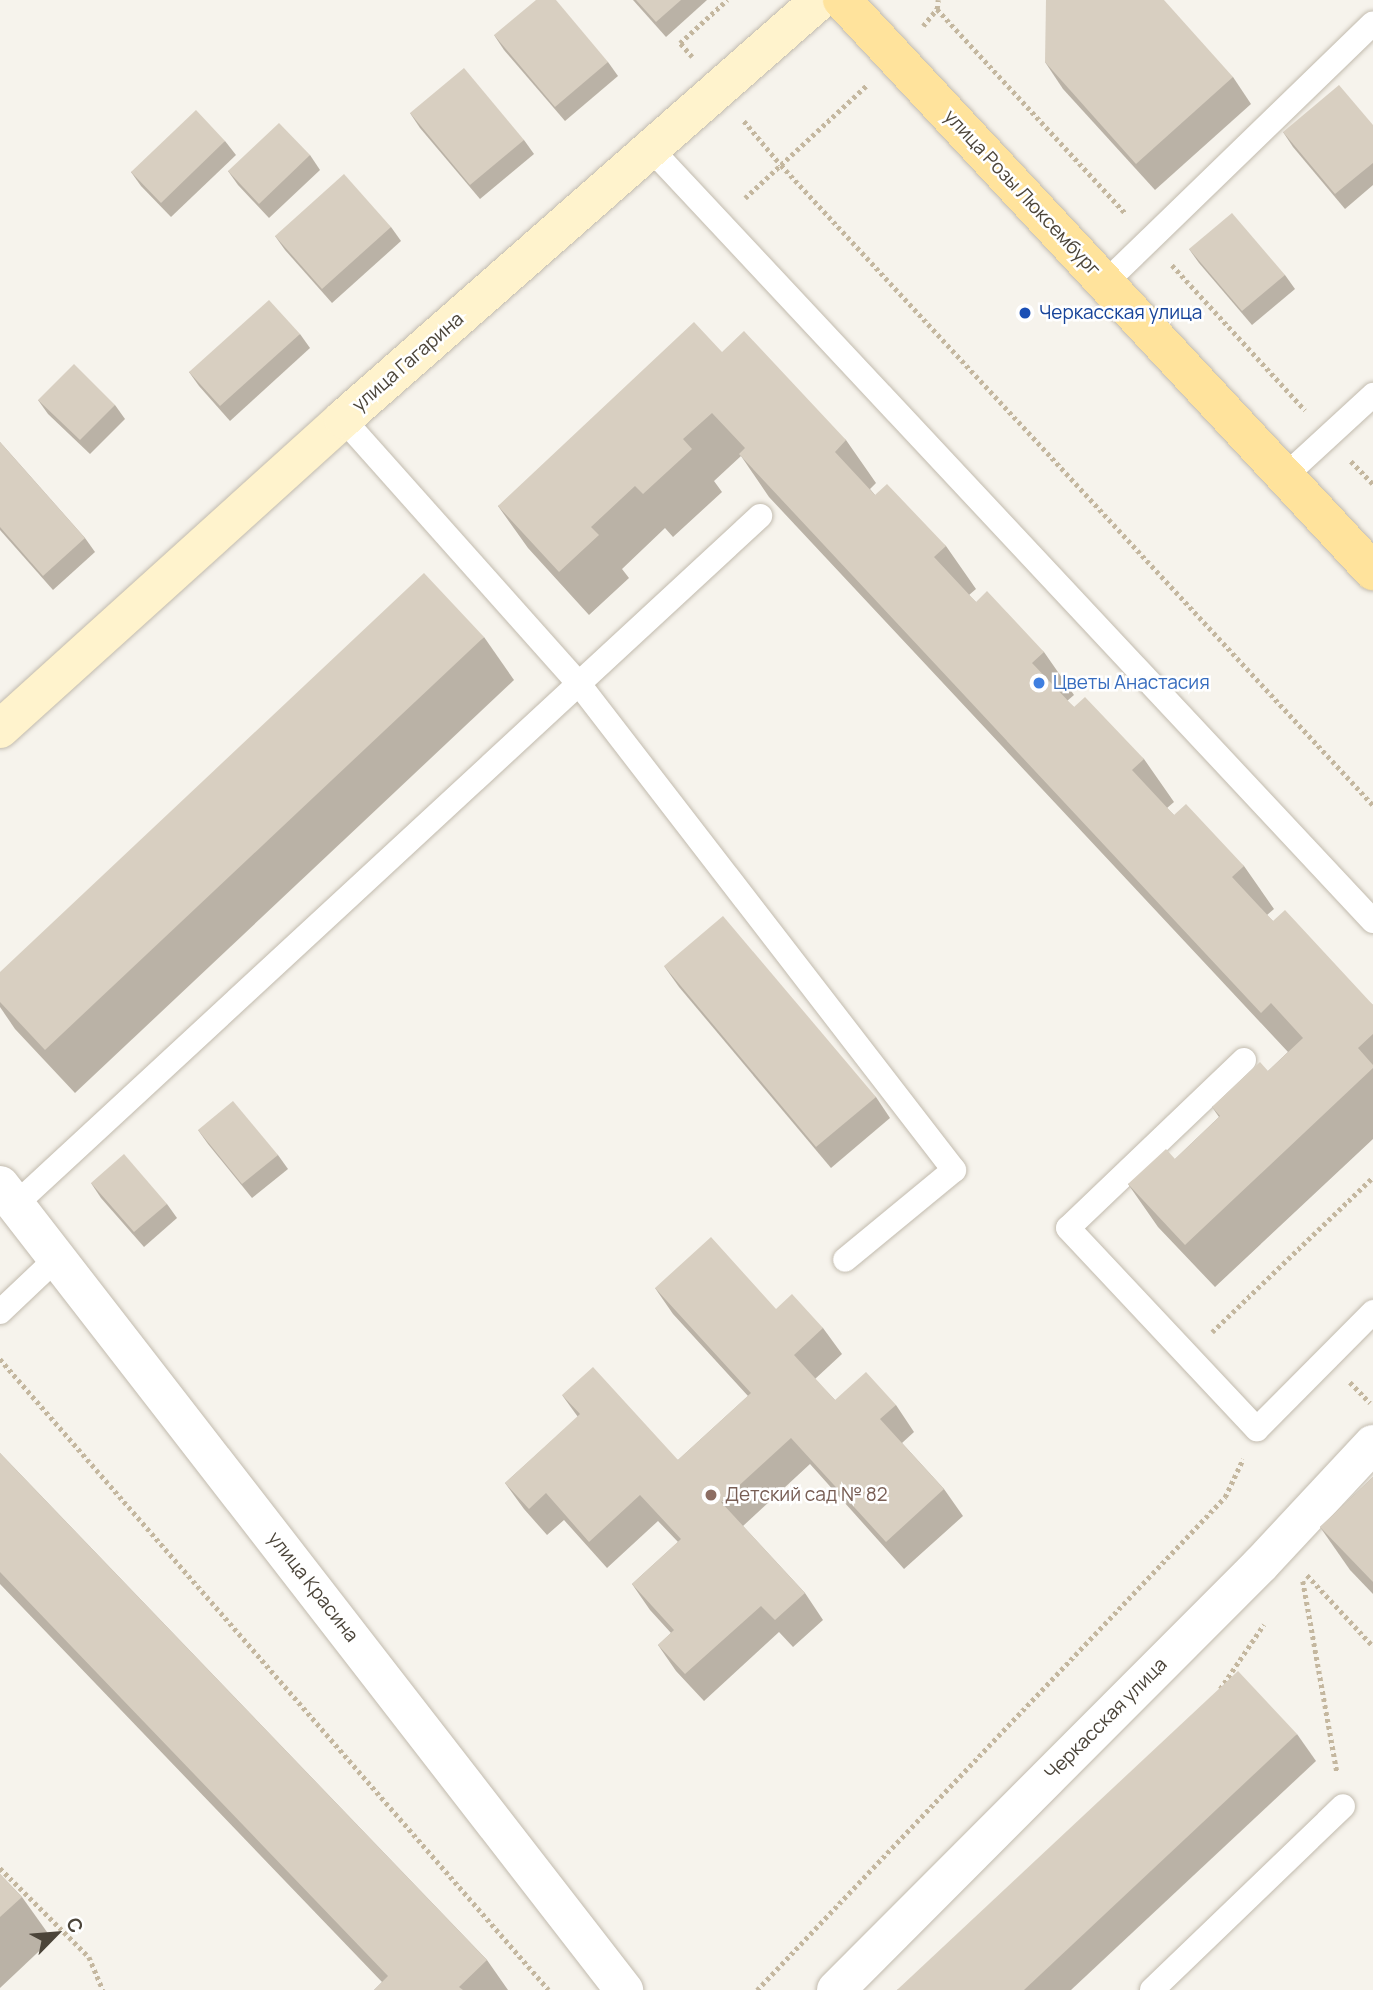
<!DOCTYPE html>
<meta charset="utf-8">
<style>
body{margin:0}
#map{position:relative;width:1373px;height:1990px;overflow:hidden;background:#f6f3ec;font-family:Manrope,sans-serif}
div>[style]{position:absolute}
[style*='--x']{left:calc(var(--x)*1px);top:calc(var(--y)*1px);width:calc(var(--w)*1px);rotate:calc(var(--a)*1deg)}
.path>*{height:4.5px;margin-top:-2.25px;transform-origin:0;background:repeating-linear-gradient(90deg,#c4b79f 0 3.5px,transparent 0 7px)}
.roads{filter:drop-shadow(0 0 2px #c2bbae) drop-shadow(0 0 2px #c2bbae)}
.service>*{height:24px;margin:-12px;padding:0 12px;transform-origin:12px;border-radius:12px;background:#fff}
.minor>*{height:38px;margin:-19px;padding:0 19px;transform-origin:19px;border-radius:19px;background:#fff}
.secondary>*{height:38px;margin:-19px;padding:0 19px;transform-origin:19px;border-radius:19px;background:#fff3cd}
.primary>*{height:38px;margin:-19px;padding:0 19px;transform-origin:19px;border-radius:19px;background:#ffe39c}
.wall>*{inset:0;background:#bab2a6}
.building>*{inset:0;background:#d8cfc1}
.dots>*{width:19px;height:19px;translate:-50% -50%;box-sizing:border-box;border:4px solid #fff;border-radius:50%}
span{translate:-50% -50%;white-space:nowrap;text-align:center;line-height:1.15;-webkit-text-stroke:5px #fff;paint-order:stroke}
.street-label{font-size:19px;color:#4b4439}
.transit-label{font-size:19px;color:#164399}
.left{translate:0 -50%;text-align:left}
.shop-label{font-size:19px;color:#366cbe}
.education-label{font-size:19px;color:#785e54}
.north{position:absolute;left:21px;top:1899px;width:70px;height:70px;-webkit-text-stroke:5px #fff;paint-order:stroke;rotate:65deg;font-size:19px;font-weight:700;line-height:28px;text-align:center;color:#4b4439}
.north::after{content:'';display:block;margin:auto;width:24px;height:32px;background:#4b4439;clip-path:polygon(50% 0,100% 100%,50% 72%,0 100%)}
</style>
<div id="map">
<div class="path">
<div style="--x:937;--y:9;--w:279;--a:47.3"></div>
<div style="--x:923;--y:26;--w:22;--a:-51"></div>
<div style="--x:937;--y:9;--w:9;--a:-84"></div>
<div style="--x:692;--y:57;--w:18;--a:-131"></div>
<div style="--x:680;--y:43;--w:64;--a:-42.5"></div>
<div style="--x:744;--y:121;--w:57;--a:49.9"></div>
<div style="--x:781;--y:165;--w:872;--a:47.23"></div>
<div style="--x:745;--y:198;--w:166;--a:-42.8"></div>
<div style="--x:1172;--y:265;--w:197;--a:47.5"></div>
<div style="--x:1351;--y:461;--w:32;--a:46"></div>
<div style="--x:1212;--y:1332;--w:223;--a:-43.9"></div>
<div style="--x:0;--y:1359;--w:836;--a:48.98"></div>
<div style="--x:1350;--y:1382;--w:29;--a:46"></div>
<div style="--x:1307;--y:1575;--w:97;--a:47.1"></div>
<div style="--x:1303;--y:1581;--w:194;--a:79.9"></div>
<div style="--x:1220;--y:1689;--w:78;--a:-55.9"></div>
<div style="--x:0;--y:1868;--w:126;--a:45"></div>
<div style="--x:89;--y:1957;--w:36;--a:67"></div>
<div style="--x:757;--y:1990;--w:680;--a:-46.49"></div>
<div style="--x:1225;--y:1497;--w:42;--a:-64.7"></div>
</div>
<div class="roads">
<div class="service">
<div style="--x:651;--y:149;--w:1057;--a:46.92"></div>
<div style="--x:1105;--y:283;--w:373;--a:-44.1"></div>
<div style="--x:343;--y:419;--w:355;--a:48.3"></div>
<div style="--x:579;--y:684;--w:614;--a:52.35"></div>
<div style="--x:954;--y:1170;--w:141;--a:140.5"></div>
<div style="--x:1285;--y:476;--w:120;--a:-42.6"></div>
<div style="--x:1244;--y:1060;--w:243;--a:136.3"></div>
<div style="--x:1068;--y:1228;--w:276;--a:46.8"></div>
<div style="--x:1257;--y:1429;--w:165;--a:-45.2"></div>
<div style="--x:15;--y:1205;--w:1015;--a:-42.76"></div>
<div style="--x:0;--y:1312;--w:80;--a:-43.5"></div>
<div style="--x:1152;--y:1990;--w:265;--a:-43.9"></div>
</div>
<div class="minor">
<div style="--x:0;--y:1185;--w:1019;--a:52.22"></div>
<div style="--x:836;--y:1990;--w:602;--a:-45.07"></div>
<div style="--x:1261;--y:1564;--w:164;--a:-47"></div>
</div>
<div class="secondary">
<div style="--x:0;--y:729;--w:462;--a:-42.1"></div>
<div style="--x:343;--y:419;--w:635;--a:-41.3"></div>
</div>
<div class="primary">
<div style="--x:842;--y:0;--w:780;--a:47.08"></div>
</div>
</div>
<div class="wall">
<div style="clip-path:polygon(633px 0,707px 0,666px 37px)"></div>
<div style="clip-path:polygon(494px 35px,608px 62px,618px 76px,565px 121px,504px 50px)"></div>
<div style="clip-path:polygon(1045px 62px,1233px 77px,1251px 104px,1155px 190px,1063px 89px)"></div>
<div style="clip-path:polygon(410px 113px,524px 140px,534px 154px,480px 199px,420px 128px)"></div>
<div style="clip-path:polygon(1373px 125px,1373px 185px,1345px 209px,1293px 147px,1283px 132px)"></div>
<div style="clip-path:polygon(225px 141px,236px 155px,171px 217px,141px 186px,131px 172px)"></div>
<div style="clip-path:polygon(310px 155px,320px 170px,269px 218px,238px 185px,228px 171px)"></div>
<div style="clip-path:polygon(391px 227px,401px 241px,332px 303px,285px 250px,275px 236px)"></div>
<div style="clip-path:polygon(1189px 249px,1285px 275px,1295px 289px,1252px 325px,1199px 263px)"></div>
<div style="clip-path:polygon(300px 334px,310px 348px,230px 421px,199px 386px,189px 372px)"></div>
<div style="clip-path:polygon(722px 352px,846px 440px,876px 483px,870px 489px,875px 495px,946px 546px,976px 589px,969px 595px,976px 602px,1044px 652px,1074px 695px,1067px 701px,1074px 707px,1144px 759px,1174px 802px,1167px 808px,1174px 815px,1244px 866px,1274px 909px,1267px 915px,1273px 921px,1373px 1005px,1373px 1139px,1215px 1287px,1158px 1227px,1128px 1184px,1175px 1159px,1219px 1117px,1212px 1107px,1268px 1071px,1288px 1052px,769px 497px,741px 456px,714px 481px,722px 492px,673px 537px,665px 528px,622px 569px,629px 578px,589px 615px,528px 548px,498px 506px)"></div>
<div style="clip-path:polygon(38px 400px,115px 405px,125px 419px,90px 454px,48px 414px)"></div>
<div style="clip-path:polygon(0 442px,85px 538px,95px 552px,53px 590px,0 530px)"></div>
<div style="clip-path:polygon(484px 637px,514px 680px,75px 1093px,15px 1029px,0 1007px,0 1002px)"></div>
<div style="clip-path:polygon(664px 966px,876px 1097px,890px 1118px,831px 1168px,679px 987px)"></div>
<div style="clip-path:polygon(198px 1130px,278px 1155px,288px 1169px,252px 1198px,208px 1144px)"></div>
<div style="clip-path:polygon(91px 1183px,167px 1204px,177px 1218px,144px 1247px,101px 1198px)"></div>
<div style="clip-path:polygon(655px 1288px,776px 1309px,823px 1328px,842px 1354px,815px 1379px,835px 1400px,896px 1405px,914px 1432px,902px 1443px,944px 1489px,963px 1516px,904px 1569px,810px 1464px,743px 1526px,805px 1593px,823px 1620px,793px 1647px,779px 1632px,704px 1701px,676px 1671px,658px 1645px,671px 1633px,650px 1610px,632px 1584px,678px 1542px,658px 1521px,607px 1568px,564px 1520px,547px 1535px,524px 1509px,505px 1483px,578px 1417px,562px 1395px,678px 1460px,748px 1396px,673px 1314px)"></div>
<div style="clip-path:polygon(0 1453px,487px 1960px,508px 1990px,374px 1990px,382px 1982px,0 1584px)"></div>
<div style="clip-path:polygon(1373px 1477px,1373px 1594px,1350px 1570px,1320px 1527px)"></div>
<div style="clip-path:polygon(1297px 1734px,1316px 1761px,1071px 1990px,897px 1990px)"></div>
<div style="clip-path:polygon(0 1874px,22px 1897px,52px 1939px,0 1988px)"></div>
</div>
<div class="building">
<div style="clip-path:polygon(536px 0,556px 0,608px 62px,555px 107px,494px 35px)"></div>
<div style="clip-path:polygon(636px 0,681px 0,656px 22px)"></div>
<div style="clip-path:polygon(1046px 0,1164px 0,1233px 77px,1136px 164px,1045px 62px)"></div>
<div style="clip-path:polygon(464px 68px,524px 140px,470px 185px,410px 113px)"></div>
<div style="clip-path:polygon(1339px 85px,1373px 125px,1373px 163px,1335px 194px,1283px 132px)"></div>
<div style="clip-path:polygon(196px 110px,225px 141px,161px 203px,131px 172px)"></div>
<div style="clip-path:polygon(279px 123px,310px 155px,259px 204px,228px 171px)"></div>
<div style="clip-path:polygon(344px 174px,391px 227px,322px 289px,275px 236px)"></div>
<div style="clip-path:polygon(1232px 213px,1285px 275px,1242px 311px,1189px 249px)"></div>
<div style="clip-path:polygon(269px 300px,300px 334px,220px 406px,189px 372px)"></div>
<div style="clip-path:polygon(694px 322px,722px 352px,744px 331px,846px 440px,835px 452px,875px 495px,887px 484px,946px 546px,934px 557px,976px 602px,987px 591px,1044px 652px,1032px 663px,1074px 707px,1085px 697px,1144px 759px,1132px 770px,1174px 815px,1186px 804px,1244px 866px,1232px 877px,1273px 921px,1285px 910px,1373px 1005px,1373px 1034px,1358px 1048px,1373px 1065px,1373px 1068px,1185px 1245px,1128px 1184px,1166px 1149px,1175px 1159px,1220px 1116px,1212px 1107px,1260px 1062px,1268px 1071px,1303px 1038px,1271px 1003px,1261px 1013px,739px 454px,745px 448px,712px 413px,683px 439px,692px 449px,643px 494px,635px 486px,591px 527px,599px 535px,559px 572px,498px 506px)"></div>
<div style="clip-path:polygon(74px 364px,115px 405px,80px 440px,38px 400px)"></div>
<div style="clip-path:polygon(0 442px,85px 538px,43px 576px,0 527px)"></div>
<div style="clip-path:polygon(424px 573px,484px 637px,45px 1050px,0 1002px,0 972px)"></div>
<div style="clip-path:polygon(723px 916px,876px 1097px,816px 1147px,664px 966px)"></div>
<div style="clip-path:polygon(233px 1101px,278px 1155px,242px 1184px,198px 1130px)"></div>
<div style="clip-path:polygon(124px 1154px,167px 1204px,134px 1232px,91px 1183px)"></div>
<div style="clip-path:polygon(711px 1237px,776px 1309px,792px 1294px,823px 1328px,794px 1355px,835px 1400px,866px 1372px,896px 1405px,880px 1419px,944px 1489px,886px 1542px,791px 1438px,721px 1502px,805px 1593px,775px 1620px,761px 1606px,685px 1674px,658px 1645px,674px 1630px,632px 1584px,681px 1539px,640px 1495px,589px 1542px,546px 1493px,529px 1509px,505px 1483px,580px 1414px,562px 1395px,593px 1367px,678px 1460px,751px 1393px,655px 1288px)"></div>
<div style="clip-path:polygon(0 1453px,487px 1960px,459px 1987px,463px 1990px,374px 1990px,388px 1976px,0 1572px)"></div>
<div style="clip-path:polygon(1373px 1477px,1373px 1582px,1320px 1527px)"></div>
<div style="clip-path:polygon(1238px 1671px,1297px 1734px,1024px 1990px,897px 1990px)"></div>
<div style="clip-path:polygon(0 1874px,22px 1897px,0 1917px)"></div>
</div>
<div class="dots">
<div style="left:1025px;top:313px;background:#1a4fb4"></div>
<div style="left:1039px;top:683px;background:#3f7fe0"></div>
<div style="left:711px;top:1495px;background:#8d6e63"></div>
</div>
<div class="street-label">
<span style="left:1022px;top:193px;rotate:47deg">улица Розы Люксембург</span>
<span style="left:408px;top:362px;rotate:-41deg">улица Гагарина</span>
<span style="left:313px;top:1587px;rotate:52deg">улица Красина</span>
<span style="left:1106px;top:1719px;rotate:-45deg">Черкасская улица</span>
</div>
<div class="transit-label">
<span class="left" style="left:1039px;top:313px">Черкасская улица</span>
</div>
<div class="shop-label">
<span class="left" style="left:1053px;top:683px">Цветы Анастасия</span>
</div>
<div class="education-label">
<span class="left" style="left:725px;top:1495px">Детский сад № 82</span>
</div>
<div class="north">С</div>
</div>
